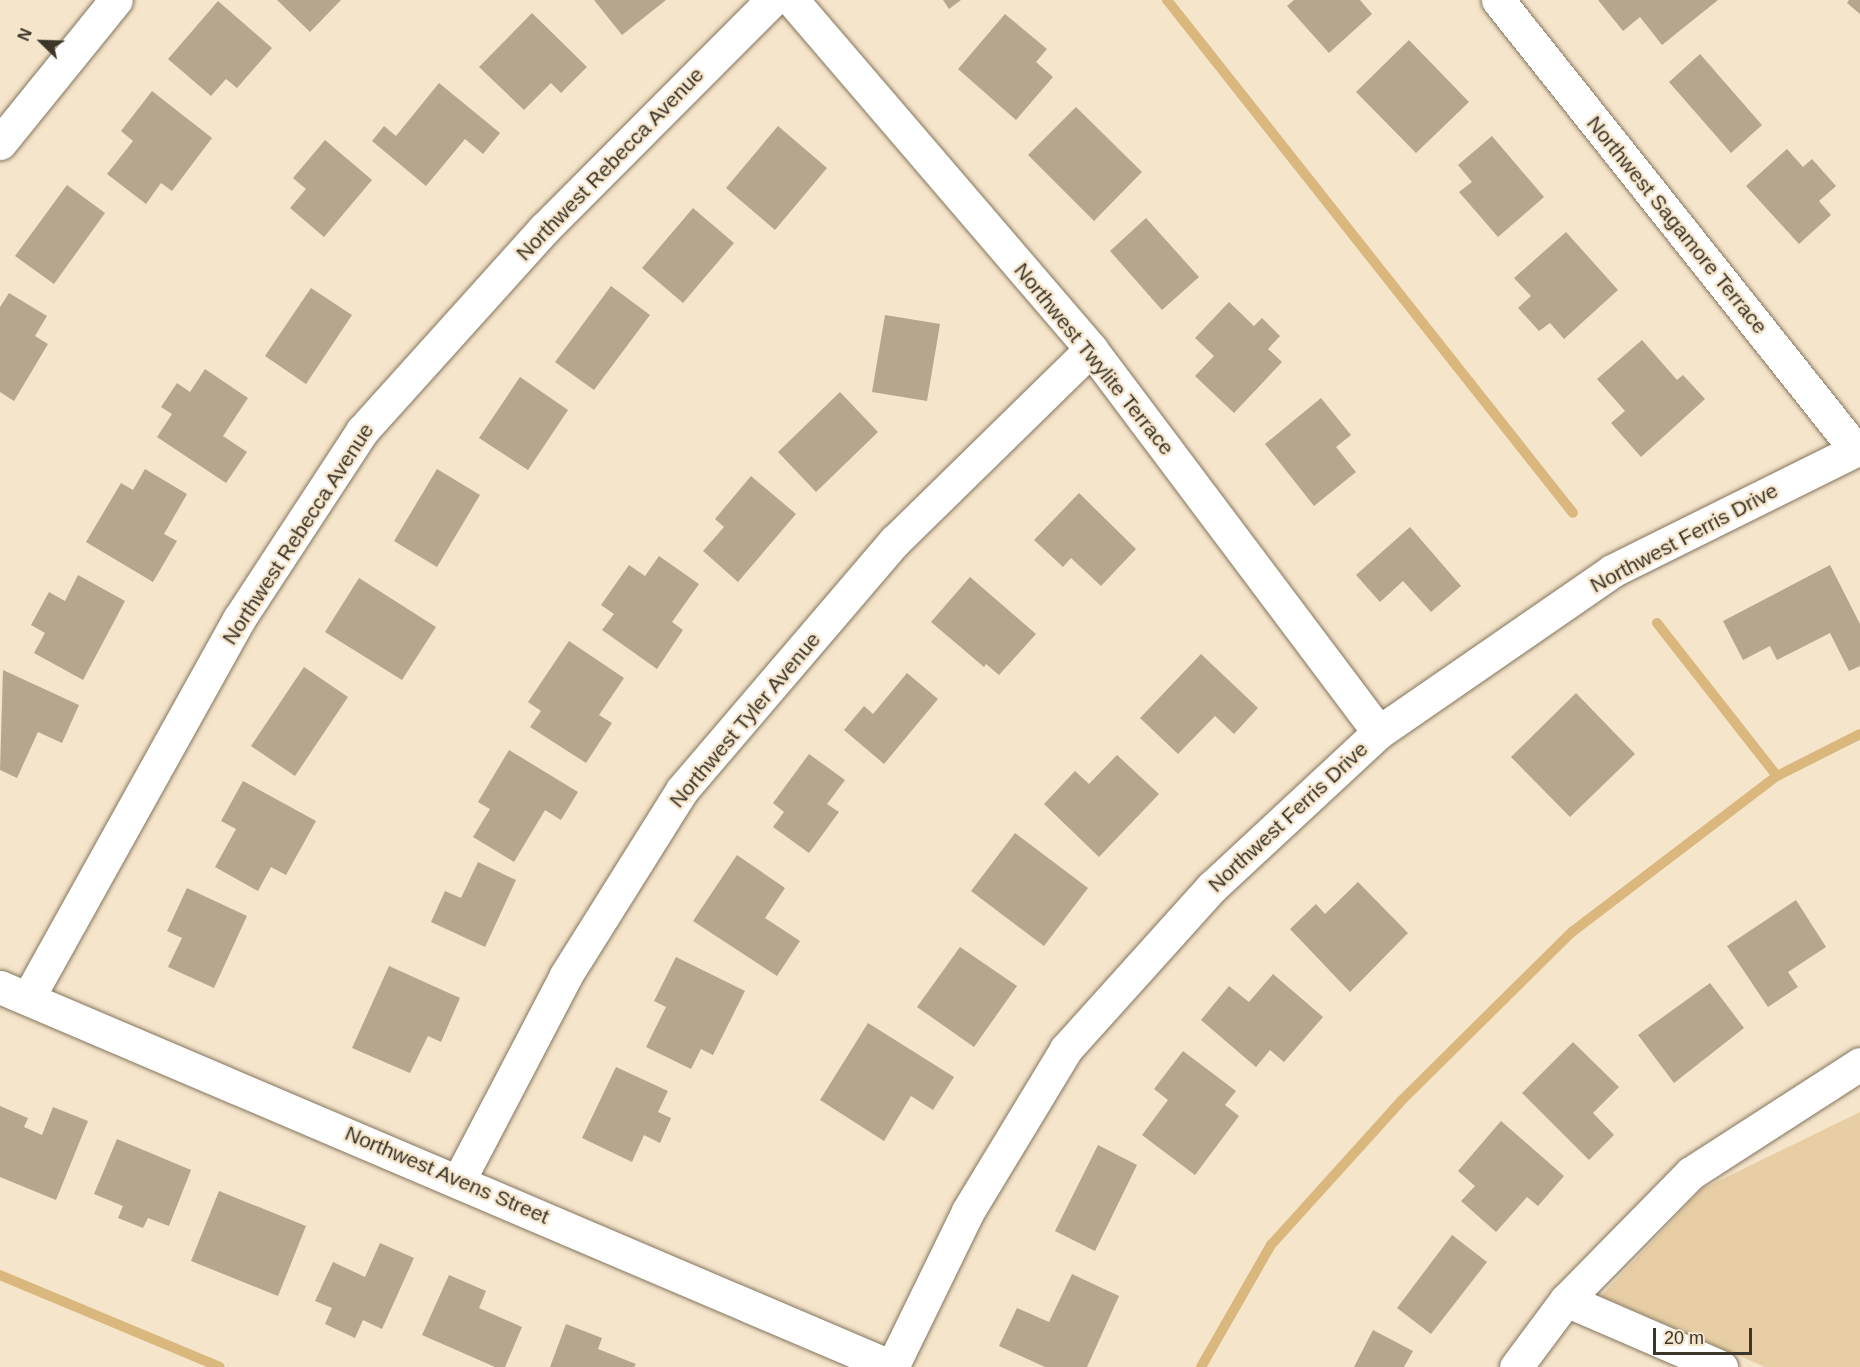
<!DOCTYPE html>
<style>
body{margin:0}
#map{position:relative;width:1860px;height:1367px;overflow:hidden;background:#f5e5cb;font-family:Arial,sans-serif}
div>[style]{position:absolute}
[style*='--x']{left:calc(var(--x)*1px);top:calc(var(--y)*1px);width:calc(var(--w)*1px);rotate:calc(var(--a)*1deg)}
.green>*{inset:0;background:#e7cea5}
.stream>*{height:10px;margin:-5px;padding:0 5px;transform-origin:5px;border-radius:5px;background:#d9b77d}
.building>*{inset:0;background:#b5a68d}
.roads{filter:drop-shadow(0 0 2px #83755e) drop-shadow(0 0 2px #83755e)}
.street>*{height:33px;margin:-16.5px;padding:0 16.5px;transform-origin:16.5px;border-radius:16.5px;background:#fff}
span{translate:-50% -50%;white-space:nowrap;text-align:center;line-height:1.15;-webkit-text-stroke:4.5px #f5e5cb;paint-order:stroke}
.street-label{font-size:21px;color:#3b352a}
.north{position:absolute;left:12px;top:12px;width:60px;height:60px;-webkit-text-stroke:4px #f5e5cb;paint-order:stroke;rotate:293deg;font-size:16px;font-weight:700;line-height:24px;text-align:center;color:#3b352a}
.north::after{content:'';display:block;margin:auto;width:21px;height:27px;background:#3b352a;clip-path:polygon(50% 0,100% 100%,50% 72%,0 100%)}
.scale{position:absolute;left:1653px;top:1328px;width:99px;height:27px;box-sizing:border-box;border:3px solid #3b352a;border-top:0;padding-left:8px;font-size:18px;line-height:21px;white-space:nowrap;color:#3b352a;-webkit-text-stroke:4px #f5e5cb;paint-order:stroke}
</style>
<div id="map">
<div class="green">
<div style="clip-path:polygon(1860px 1112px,1860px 1367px,1765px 1367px,1601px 1296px,1702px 1189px)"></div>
</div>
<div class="stream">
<div style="--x:1167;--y:0;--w:654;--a:51.64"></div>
<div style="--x:1657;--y:623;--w:194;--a:51.9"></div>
<div style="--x:0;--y:1275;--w:238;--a:22.7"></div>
<div style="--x:1201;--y:1367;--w:141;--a:-60.2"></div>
<div style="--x:1271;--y:1245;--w:194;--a:-47.9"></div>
<div style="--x:1401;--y:1101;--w:240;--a:-44.7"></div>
<div style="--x:1572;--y:932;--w:258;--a:-37.3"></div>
<div style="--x:1777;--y:776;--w:93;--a:-26.8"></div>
</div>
<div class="building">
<div style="clip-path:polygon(277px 0,341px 0,310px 32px)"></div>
<div style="clip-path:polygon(594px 0,666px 0,622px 35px)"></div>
<div style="clip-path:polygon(943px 0,961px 0,949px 9px)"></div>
<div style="clip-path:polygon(1294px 0,1360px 0,1372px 14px,1329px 53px,1287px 6px)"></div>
<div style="clip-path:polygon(1598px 0,1718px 0,1662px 45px,1640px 17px,1623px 31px)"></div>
<div style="clip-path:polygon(1849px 0,1860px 0,1860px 14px,1847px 3px)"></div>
<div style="clip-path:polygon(218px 1px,272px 48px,237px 88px,226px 79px,211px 96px,168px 59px)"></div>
<div style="clip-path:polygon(532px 13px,587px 67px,561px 93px,551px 83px,524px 110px,479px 67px)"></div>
<div style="clip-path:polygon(1005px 14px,1047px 49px,1036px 62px,1053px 77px,1016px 120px,958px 69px)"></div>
<div style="clip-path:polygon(1409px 40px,1469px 102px,1416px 153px,1356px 92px)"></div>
<div style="clip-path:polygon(1700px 54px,1762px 125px,1731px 153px,1669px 82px)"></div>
<div style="clip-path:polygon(439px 83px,500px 133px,483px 154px,465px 139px,426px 186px,372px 141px,384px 126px,396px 136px)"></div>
<div style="clip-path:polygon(152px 91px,212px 138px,172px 191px,161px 183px,146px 204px,107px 174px,133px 141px,121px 131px)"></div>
<div style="clip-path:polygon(1076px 107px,1142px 172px,1094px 221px,1028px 155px)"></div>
<div style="clip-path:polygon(778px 126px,827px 168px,775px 230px,726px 188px)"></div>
<div style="clip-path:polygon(1492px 136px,1544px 197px,1498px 237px,1459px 192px,1472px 182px,1458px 165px)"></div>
<div style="clip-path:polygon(325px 140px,372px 180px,324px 237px,290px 208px,306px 189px,293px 178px)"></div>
<div style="clip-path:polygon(1787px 149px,1803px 167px,1812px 159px,1836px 186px,1819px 201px,1831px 215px,1799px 244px,1746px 186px)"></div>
<div style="clip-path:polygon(67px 185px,105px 213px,54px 284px,15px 256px)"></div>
<div style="clip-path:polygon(693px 208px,734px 243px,683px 303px,642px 268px)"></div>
<div style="clip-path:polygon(1146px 218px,1199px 277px,1162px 310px,1110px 251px)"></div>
<div style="clip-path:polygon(1566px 232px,1618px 290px,1564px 339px,1550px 323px,1539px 331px,1518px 308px,1531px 296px,1514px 278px)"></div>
<div style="clip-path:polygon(611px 286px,650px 315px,594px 390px,555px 362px)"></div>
<div style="clip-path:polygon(311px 288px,352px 315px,306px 384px,265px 356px)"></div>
<div style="clip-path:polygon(9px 293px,47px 316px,35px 336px,48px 344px,14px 401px,0 392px,0 307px)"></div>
<div style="clip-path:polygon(1229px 302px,1254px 326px,1262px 318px,1280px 336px,1268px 349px,1282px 362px,1234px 413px,1195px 376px,1214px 356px,1195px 338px)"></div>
<div style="clip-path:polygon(885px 315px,940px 324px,927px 401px,872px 392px)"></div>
<div style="clip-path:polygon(1642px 340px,1677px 380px,1683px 375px,1705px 399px,1641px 457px,1611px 423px,1625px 411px,1597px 379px)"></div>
<div style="clip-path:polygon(205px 369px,248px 398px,223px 436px,247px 452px,226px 483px,157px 437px,172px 414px,161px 407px,177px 383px,190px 392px)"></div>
<div style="clip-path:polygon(520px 377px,568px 410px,528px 470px,479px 438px)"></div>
<div style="clip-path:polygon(840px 392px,878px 432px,816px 492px,778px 452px)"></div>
<div style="clip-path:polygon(1321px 398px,1351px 435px,1336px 447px,1356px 472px,1314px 506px,1265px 444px)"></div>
<div style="clip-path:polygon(145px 469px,187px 494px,164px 534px,177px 541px,153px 582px,86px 542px,121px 483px,133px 490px)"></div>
<div style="clip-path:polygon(437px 469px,480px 495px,437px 567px,394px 541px)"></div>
<div style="clip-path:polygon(751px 476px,796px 514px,738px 582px,703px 551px,724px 527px,715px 519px)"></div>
<div style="clip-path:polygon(1079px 493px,1136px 549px,1101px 586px,1071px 558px,1063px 567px,1034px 540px)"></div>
<div style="clip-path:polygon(1410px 527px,1461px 586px,1431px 612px,1403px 581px,1380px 602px,1356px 575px)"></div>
<div style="clip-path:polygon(659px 556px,699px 584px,672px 622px,683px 630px,657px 669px,602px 630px,614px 614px,601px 605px,629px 565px,645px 576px)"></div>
<div style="clip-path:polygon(1830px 565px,1860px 624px,1860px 666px,1849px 671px,1830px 633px,1777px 660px,1770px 646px,1743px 660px,1723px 621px)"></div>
<div style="clip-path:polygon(78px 575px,125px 601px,83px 680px,34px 653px,45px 633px,31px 625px,49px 592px,65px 601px)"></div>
<div style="clip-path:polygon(970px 577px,1036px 634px,999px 675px,986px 664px,984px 667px,931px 622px)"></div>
<div style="clip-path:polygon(359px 578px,436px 627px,402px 680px,325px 632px)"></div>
<div style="clip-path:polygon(569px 641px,624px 678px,599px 715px,612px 723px,586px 763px,530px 727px,541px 711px,528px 702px)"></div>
<div style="clip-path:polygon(1201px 654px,1258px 708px,1234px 734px,1215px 716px,1178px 754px,1140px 718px)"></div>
<div style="clip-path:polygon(304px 667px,348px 697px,295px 776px,251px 746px)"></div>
<div style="clip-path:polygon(3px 670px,79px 705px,62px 743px,38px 732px,17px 778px,0 770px)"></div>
<div style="clip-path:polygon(907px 673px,938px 699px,884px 764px,844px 730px,864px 706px,873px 714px)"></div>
<div style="clip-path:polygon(1576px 693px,1635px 754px,1570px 817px,1511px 757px)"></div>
<div style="clip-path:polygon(509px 750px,578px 792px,561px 820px,545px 810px,514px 862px,473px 837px,490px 809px,478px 802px)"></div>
<div style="clip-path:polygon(809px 754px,845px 780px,827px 804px,839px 812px,809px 853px,773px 827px,784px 812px,773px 803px)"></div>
<div style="clip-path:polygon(1117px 755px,1159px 794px,1099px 857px,1044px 804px,1075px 771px,1089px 784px)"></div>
<div style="clip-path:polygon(243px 781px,316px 821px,286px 875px,271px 867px,258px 891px,215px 867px,236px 829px,221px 821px)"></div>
<div style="clip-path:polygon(1015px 833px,1088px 888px,1044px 946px,971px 891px)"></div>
<div style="clip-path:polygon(737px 855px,785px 888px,765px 918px,800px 941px,777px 976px,693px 921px)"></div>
<div style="clip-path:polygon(478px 862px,516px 880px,485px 947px,431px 922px,445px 891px,461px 898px)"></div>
<div style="clip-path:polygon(1358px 882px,1408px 933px,1350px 992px,1290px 929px,1316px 904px,1325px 914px)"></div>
<div style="clip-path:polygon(187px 888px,247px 916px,214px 988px,168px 967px,182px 938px,167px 931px)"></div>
<div style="clip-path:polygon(1796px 900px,1826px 947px,1788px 972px,1798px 987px,1768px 1007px,1727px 946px)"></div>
<div style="clip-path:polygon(960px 947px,1017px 986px,974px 1047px,917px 1007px)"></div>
<div style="clip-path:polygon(676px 957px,745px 991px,713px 1055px,701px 1049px,691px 1069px,646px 1047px,666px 1007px,654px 1001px)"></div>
<div style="clip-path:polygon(389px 966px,460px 998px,441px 1042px,428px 1036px,410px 1073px,352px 1048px)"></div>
<div style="clip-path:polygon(1273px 974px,1323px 1017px,1284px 1062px,1270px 1050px,1256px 1067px,1201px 1020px,1229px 986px,1249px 1002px)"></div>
<div style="clip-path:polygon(1710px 983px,1744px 1028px,1674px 1083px,1638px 1035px)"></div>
<div style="clip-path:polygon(868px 1023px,954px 1077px,933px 1110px,911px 1096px,884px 1141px,820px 1100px)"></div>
<div style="clip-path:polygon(1573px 1042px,1619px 1087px,1593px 1113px,1614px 1135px,1589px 1160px,1522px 1093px)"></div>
<div style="clip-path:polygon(1183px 1051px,1236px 1091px,1225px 1105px,1239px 1116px,1195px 1175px,1142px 1135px,1168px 1100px,1154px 1089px)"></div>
<div style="clip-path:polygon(616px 1067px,668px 1091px,658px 1112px,671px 1118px,660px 1143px,644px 1135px,632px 1162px,582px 1138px)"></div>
<div style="clip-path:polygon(0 1106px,28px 1118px,24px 1127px,42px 1135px,53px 1107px,88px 1121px,56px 1200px,0 1177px)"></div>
<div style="clip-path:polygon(1501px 1121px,1564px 1176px,1538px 1206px,1527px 1197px,1496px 1232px,1461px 1201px,1475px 1186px,1458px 1171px)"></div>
<div style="clip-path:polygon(117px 1139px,191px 1170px,169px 1226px,148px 1218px,143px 1228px,118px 1218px,123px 1206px,94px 1194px)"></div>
<div style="clip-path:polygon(1098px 1145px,1137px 1165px,1095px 1251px,1055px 1231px)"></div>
<div style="clip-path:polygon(219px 1191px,306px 1226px,278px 1296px,191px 1261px)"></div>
<div style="clip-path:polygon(1452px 1235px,1487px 1262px,1431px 1334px,1397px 1308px)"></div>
<div style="clip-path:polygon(380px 1243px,414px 1258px,382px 1329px,363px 1320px,355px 1338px,325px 1324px,332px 1308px,315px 1301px,333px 1262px,365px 1277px)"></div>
<div style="clip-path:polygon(1072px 1274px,1119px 1296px,1087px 1367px,1045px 1367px,999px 1346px,1017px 1308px,1049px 1322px)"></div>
<div style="clip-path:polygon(449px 1275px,486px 1291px,479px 1308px,522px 1327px,505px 1367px,495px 1367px,422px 1335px)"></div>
<div style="clip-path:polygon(566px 1324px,602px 1338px,598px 1349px,636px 1364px,634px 1367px,550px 1367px)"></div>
<div style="clip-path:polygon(1373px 1330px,1413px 1351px,1404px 1367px,1354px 1367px)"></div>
</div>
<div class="roads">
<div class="street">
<div style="--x:792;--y:0;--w:460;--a:49.4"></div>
<div style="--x:1091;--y:349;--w:479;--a:53.1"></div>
<div style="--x:1498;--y:0;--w:575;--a:51.5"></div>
<div style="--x:0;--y:143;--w:184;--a:-51"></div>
<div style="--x:0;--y:987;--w:970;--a:23.07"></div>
<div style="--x:28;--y:998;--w:434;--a:-60.9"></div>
<div style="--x:239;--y:619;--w:225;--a:-56.8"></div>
<div style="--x:362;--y:431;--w:272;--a:-48"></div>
<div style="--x:544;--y:229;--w:323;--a:-45.1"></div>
<div style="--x:459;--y:1180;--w:231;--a:-62.4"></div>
<div style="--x:566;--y:975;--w:218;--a:-57.9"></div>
<div style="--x:682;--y:790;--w:328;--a:-49.5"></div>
<div style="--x:895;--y:541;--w:274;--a:-44.4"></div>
<div style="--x:1566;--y:1300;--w:169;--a:23.4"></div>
<div style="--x:892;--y:1367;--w:174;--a:-64"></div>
<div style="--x:968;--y:1211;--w:189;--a:-58.8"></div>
<div style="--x:1066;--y:1049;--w:218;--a:-48"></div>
<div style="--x:1212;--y:887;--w:228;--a:-42.9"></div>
<div style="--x:1379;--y:732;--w:283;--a:-34.6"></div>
<div style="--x:1612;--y:571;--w:277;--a:-26.4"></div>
<div style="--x:1516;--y:1367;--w:84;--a:-53.3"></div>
<div style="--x:1566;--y:1300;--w:178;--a:-45.5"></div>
<div style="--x:1691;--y:1173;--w:201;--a:-32.8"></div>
</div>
</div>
<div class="street-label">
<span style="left:610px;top:164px;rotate:-46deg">Northwest Rebecca Avenue</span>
<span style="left:1677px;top:225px;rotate:51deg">Northwest Sagamore Terrace</span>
<span style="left:1094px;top:359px;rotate:51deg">Northwest Twylite Terrace</span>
<span style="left:298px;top:534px;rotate:-57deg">Northwest Rebecca Avenue</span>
<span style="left:1684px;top:538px;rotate:-28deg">Northwest Ferris Drive</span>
<span style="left:745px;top:720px;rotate:-50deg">Northwest Tyler Avenue</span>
<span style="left:1288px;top:817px;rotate:-43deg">Northwest Ferris Drive</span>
<span style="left:447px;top:1175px;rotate:23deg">Northwest Avens Street</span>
</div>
<div class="north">N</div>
<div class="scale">20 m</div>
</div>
